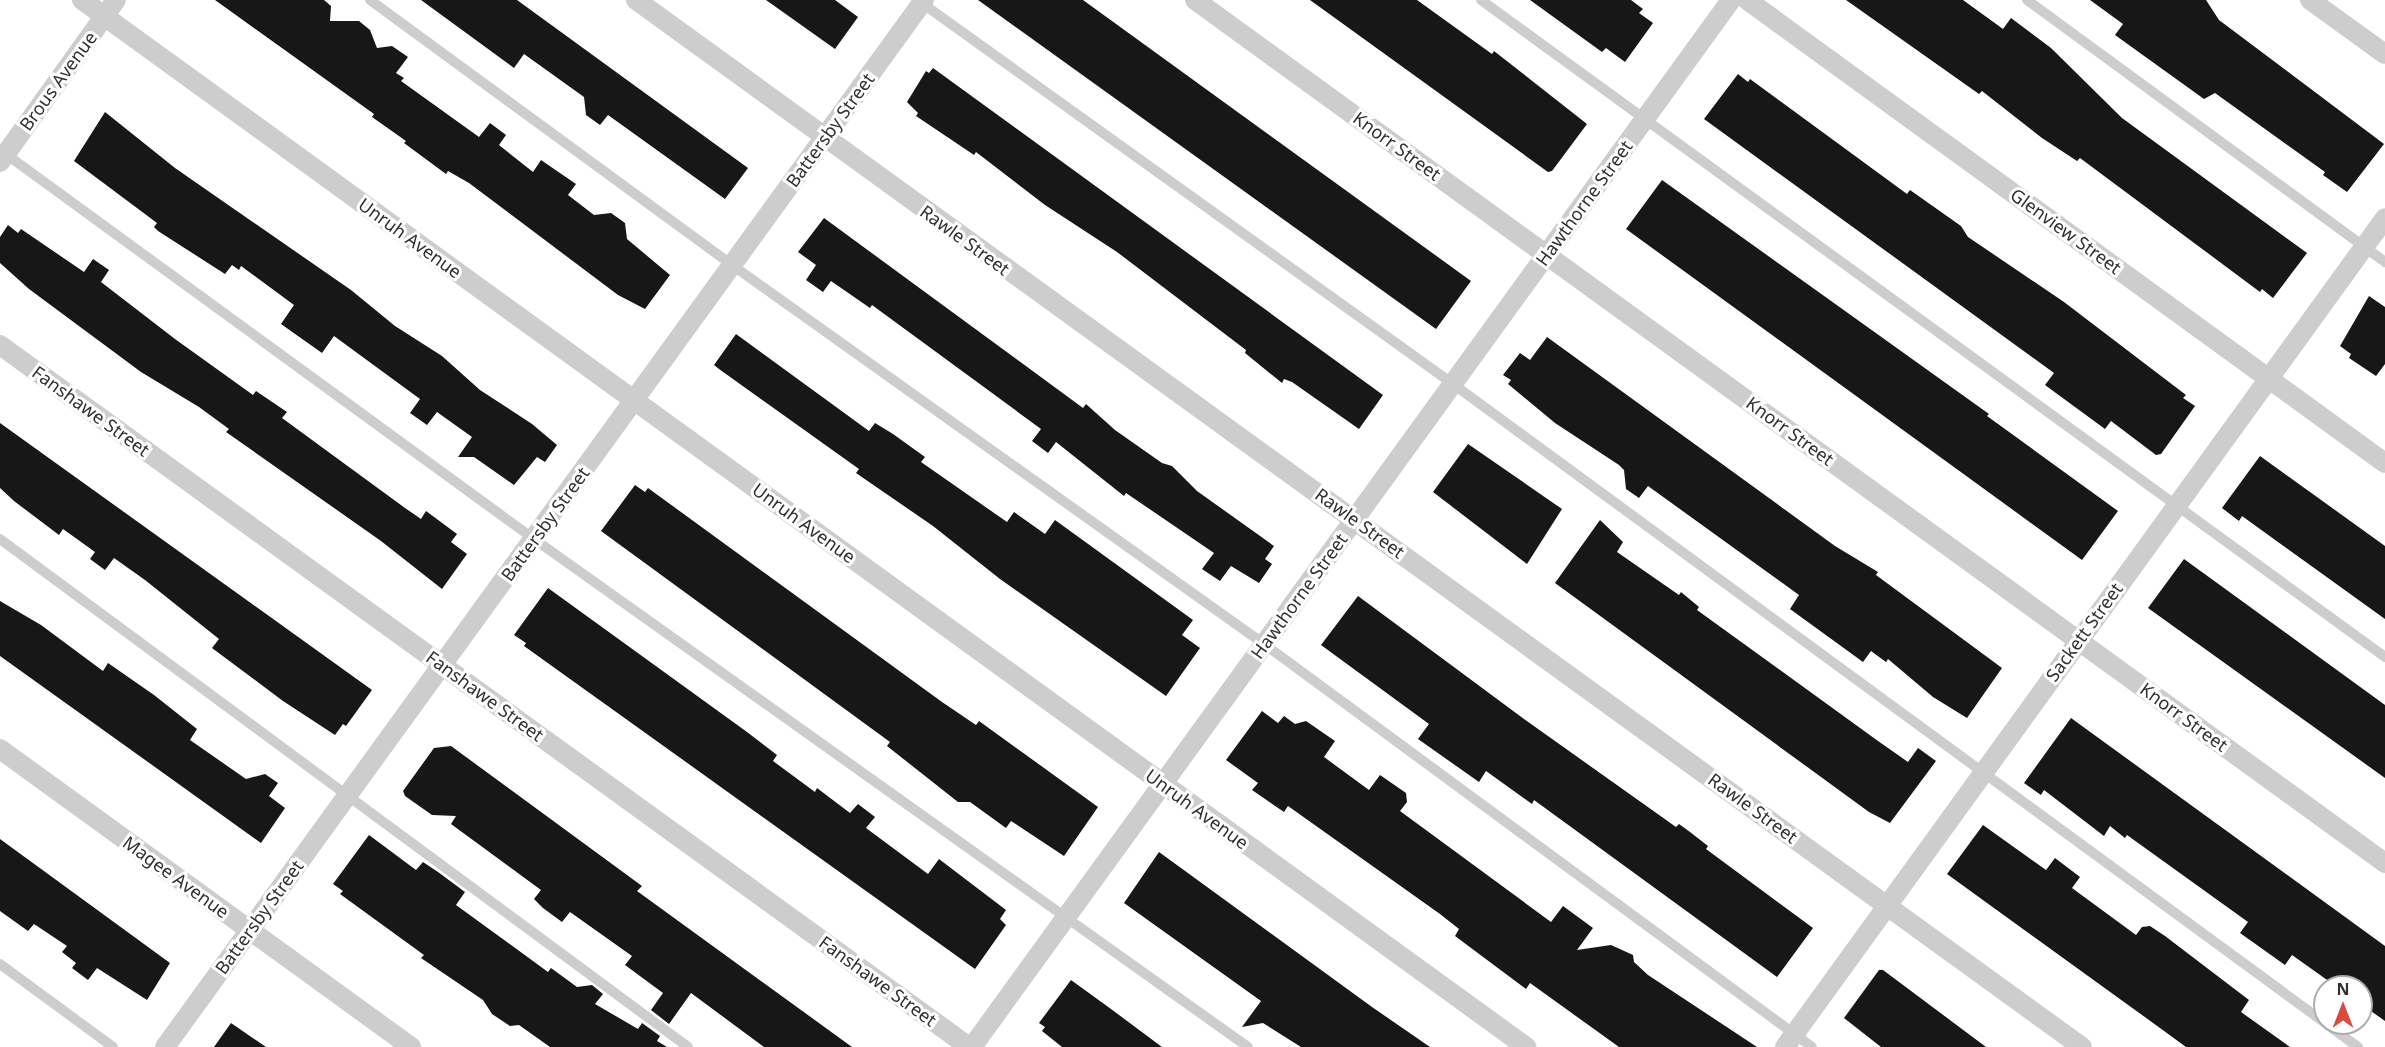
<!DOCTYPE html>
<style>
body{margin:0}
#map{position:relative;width:2385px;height:1047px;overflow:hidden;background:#fff;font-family:"Noto Sans",sans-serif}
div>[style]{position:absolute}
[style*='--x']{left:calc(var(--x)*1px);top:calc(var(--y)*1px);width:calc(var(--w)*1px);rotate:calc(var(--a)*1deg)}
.building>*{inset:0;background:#171717}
.service>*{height:10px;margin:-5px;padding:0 5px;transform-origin:5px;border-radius:5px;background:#cdcdcd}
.minor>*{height:20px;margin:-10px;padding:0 10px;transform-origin:10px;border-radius:10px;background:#cdcdcd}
span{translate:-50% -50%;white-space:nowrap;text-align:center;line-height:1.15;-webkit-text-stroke:6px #fff;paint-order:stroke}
.street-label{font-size:18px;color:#303030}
.north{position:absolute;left:2313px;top:975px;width:60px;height:60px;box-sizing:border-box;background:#fff;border:2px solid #acacac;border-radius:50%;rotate:0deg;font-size:16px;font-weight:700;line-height:24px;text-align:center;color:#303030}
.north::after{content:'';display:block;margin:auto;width:21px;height:27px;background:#d94b3f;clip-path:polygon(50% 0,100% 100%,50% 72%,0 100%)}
</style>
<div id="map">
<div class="building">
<div style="clip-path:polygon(215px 0,324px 0,331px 6px,330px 21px,359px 21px,370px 30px,377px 48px,392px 46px,408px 57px,396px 73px,404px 78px,401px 81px,479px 137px,490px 123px,506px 135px,499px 145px,533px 172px,541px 160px,576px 184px,568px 195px,594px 215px,611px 213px,625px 223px,627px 239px,670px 275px,645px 309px,618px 295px,469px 183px,448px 171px,446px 174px,404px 143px,406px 141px,372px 117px,374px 114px)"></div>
<div style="clip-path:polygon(421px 0,517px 0,748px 168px,725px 199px,608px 115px,600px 125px,586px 115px,584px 97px,524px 54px,514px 68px)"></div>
<div style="clip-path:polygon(766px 0,835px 0,858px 17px,835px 49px)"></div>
<div style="clip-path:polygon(978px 0,1083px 0,1471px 281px,1436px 329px)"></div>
<div style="clip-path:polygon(1310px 0,1417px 0,1492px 54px,1494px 51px,1587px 124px,1552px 171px,1548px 172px)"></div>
<div style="clip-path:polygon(1530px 0,1631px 0,1643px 9px,1639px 13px,1653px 23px,1625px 62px,1606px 48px,1602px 52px)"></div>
<div style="clip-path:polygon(1846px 0,1963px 0,2003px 29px,2011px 18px,2051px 48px,2122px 118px,2307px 253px,2273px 298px,2262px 289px,2260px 292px,2080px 158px,2077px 161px,2042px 138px,1982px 91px,1979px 94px)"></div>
<div style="clip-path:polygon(2090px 0,2206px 0,2219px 20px,2384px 144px,2347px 192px,2323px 175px,2325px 172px,2215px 93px,2204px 99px,2115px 35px,2123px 24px)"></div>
<div style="clip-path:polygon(933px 68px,1383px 395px,1359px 429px,1292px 382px,1284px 379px,1282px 383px,1245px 353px,1246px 350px,1117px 252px,1045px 205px,976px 152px,974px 155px,916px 116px,918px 113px,907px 102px,926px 71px,929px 73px)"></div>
<div style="clip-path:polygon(1738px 74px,1748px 82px,1750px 79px,1907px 194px,1910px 190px,1961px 226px,1968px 237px,2064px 302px,2186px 395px,2183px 398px,2195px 406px,2161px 454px,2156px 455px,2111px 421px,2105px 429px,2045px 385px,2054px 373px,1704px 119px)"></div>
<div style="clip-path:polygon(105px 112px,175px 168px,351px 290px,395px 326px,442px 356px,480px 390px,532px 424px,557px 445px,545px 462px,537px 457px,514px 485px,474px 457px,458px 457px,472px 437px,437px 412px,427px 425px,410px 413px,420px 399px,334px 336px,322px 353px,281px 324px,294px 305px,241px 266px,239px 270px,232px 265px,225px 274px,158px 231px,154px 227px,157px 223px,74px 161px)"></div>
<div style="clip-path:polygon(1662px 180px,1989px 414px,1987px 416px,2118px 511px,2082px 560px,1626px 229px)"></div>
<div style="clip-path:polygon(824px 218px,1083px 408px,1086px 404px,1115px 430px,1162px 463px,1172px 466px,1197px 491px,1274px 546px,1265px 559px,1272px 564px,1259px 583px,1231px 566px,1220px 581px,1202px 569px,1214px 553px,1126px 493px,1124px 496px,1056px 442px,1048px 453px,1032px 441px,1041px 429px,872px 305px,870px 308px,831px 281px,823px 292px,806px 280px,816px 265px,798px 252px)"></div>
<div style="clip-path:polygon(8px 225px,18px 233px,21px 229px,84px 272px,93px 259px,109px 270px,101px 282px,175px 339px,253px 395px,256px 391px,287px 412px,282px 418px,405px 508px,421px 519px,426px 511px,457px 534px,451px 542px,467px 554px,442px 589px,381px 541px,226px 432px,229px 429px,199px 407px,141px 372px,29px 289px,0 263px,0 237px)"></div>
<div style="clip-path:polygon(2369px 296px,2385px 307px,2385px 364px,2376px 376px,2349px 358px,2351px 354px,2340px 346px)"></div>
<div style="clip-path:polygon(736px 334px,869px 431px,875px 423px,893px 434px,925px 457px,921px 462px,1007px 522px,1014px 512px,1045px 534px,1055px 520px,1193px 620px,1182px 635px,1200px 648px,1166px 696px,1000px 579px,933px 526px,856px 473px,859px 469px,719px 369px,714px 365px)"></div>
<div style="clip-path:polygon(1547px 337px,1835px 546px,1878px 572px,1876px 575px,2002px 668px,1967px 718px,1933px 697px,1888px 659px,1886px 662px,1871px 651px,1863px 662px,1790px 609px,1799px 595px,1648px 486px,1639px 498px,1626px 489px,1624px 470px,1619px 465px,1555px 423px,1508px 384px,1511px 380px,1503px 375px,1520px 353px,1530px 360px)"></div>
<div style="clip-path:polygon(0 423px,372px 690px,346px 726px,343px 724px,335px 735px,283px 701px,212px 648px,219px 639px,145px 580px,114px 558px,105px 570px,90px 559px,95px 552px,63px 529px,59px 535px,14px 501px,0 488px)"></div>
<div style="clip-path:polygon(1468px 444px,1562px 509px,1527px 564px,1433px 492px)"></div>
<div style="clip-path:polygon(2260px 456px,2385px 546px,2385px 619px,2242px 516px,2239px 521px,2222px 508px)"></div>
<div style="clip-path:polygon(635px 485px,645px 492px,648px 488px,942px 702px,976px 725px,979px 721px,1098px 807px,1064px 856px,1011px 821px,1006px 828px,970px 802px,958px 802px,887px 746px,890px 742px,601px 531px)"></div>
<div style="clip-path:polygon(1600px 520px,1623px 542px,1617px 552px,1679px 595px,1681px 592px,1699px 607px,1697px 610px,1878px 741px,1908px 762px,1918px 748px,1936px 761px,1890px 823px,1869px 812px,1555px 583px)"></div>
<div style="clip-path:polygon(2184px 559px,2385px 705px,2385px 778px,2148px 608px)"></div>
<div style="clip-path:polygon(548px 588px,747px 732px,777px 755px,773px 761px,815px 792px,817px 788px,850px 813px,858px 804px,875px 817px,866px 828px,928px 874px,939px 859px,1006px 910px,1000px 919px,1006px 925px,975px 969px,524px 646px,526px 643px,514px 635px)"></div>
<div style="clip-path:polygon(1358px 596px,1524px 719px,1676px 827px,1679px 824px,1690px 832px,1708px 846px,1706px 849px,1813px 928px,1777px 977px,1534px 800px,1532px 804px,1486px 771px,1479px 782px,1418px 739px,1429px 724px,1321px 645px)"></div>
<div style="clip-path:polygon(0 601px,41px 625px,103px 671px,108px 663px,154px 695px,197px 729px,190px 740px,246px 779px,265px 774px,278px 783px,269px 796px,285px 808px,261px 843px,0 656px)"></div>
<div style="clip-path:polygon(1262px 711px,1278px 723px,1284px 716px,1295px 724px,1306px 721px,1335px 741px,1324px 757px,1369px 790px,1380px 775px,1406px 793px,1407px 802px,1400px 811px,1551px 922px,1563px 906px,1593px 928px,1577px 950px,1611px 945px,1633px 955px,1634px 962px,1648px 975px,1757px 1047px,1619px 1047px,1530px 983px,1526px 989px,1455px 936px,1459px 929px,1440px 914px,1288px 806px,1284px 812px,1252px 790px,1258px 783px,1226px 760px)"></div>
<div style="clip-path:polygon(2071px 718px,2385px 946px,2385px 1021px,2361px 1004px,2361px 987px,2337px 987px,2292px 955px,2285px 965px,2240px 933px,2248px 922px,2127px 835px,2125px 838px,2110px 826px,2104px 836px,2044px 790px,2041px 795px,2024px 783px)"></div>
<div style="clip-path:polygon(451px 746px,642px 886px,637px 891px,852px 1047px,764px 1047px,691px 993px,669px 1024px,651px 1010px,663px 993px,625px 965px,632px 956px,570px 912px,562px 922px,543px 908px,534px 899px,541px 890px,451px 824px,456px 816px,432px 815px,405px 796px,403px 791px,434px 748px)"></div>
<div style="clip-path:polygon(1983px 825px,2046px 870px,2055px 858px,2080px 877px,2072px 888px,2136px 935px,2142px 927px,2150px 926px,2165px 936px,2249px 1000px,2241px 1012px,2290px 1047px,2186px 1047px,2160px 1028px,1947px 874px)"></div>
<div style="clip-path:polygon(369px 835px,416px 870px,423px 862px,438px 872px,465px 892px,456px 905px,548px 972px,551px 968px,577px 987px,592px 985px,603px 994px,595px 1004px,638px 1029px,642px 1023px,660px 1036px,657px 1041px,667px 1047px,550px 1047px,519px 1025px,510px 1026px,492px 1014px,483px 1000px,421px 958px,424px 955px,340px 894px,343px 891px,333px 884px)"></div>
<div style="clip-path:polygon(0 839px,170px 963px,147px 1000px,97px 968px,88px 980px,72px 968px,76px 963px,62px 952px,67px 946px,34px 924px,28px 931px,0 911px)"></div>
<div style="clip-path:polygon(1159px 852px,1372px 1007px,1430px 1047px,1301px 1047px,1263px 1023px,1242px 1027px,1261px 1001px,1124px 903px)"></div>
<div style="clip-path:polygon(1879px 970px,1883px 970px,1986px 1047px,1881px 1047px,1844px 1018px)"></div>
<div style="clip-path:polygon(1071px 980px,1111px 1009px,1162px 1047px,1062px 1047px,1042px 1031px,1045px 1027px,1039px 1023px)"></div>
<div style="clip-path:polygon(231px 1023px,266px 1047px,214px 1047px)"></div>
</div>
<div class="service">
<div style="--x:370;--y:0;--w:449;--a:36.2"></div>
<div style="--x:732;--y:265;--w:653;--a:35.47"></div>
<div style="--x:1264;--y:644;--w:680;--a:36.33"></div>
<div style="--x:1481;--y:0;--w:1118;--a:36.01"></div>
<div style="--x:2027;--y:0;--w:444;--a:36.2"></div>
<div style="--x:919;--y:1;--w:657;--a:35.65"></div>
<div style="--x:1453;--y:384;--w:1122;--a:36.23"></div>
<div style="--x:3;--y:152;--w:657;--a:36.09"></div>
<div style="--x:534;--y:539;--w:876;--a:35.43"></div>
<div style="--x:0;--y:539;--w:855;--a:36.44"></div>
<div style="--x:0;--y:964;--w:140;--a:36.3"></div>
</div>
<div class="minor">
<div style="--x:82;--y:0;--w:1784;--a:35.94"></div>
<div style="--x:636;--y:0;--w:1785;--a:35.91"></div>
<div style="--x:1195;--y:0;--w:1470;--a:35.95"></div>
<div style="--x:1747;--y:0;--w:788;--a:35.97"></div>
<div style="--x:2310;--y:0;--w:92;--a:35.8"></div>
<div style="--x:0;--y:162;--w:199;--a:-54.4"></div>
<div style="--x:0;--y:345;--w:1197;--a:35.92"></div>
<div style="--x:0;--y:749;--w:508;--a:35.94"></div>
<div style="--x:165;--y:1047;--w:1293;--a:-54.06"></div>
<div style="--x:972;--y:1047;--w:1293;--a:-54.06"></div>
<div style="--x:1785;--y:1047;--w:1023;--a:-54.1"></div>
</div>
<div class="street-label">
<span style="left:58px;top:81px;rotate:-54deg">Brous Avenue</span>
<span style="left:830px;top:130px;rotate:-54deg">Battersby Street</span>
<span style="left:1397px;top:146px;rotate:36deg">Knorr Street</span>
<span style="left:1584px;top:203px;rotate:-54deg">Hawthorne Street</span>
<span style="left:2066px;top:231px;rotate:36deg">Glenview Street</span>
<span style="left:410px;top:238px;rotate:36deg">Unruh Avenue</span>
<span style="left:965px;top:240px;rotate:36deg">Rawle Street</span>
<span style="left:91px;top:411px;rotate:36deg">Fanshawe Street</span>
<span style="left:1790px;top:431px;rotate:36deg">Knorr Street</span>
<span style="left:804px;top:523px;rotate:36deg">Unruh Avenue</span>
<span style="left:1360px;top:523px;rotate:36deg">Rawle Street</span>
<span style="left:545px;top:524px;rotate:-54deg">Battersby Street</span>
<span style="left:1299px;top:596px;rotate:-54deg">Hawthorne Street</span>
<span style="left:2084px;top:632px;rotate:-54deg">Sackett Street</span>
<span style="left:485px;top:696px;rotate:36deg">Fanshawe Street</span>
<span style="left:2184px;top:717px;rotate:36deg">Knorr Street</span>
<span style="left:1753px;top:808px;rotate:36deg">Rawle Street</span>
<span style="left:1197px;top:809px;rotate:36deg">Unruh Avenue</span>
<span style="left:176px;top:877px;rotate:36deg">Magee Avenue</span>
<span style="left:259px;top:917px;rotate:-54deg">Battersby Street</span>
<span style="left:878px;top:981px;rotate:36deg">Fanshawe Street</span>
</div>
<div class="north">N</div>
</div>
